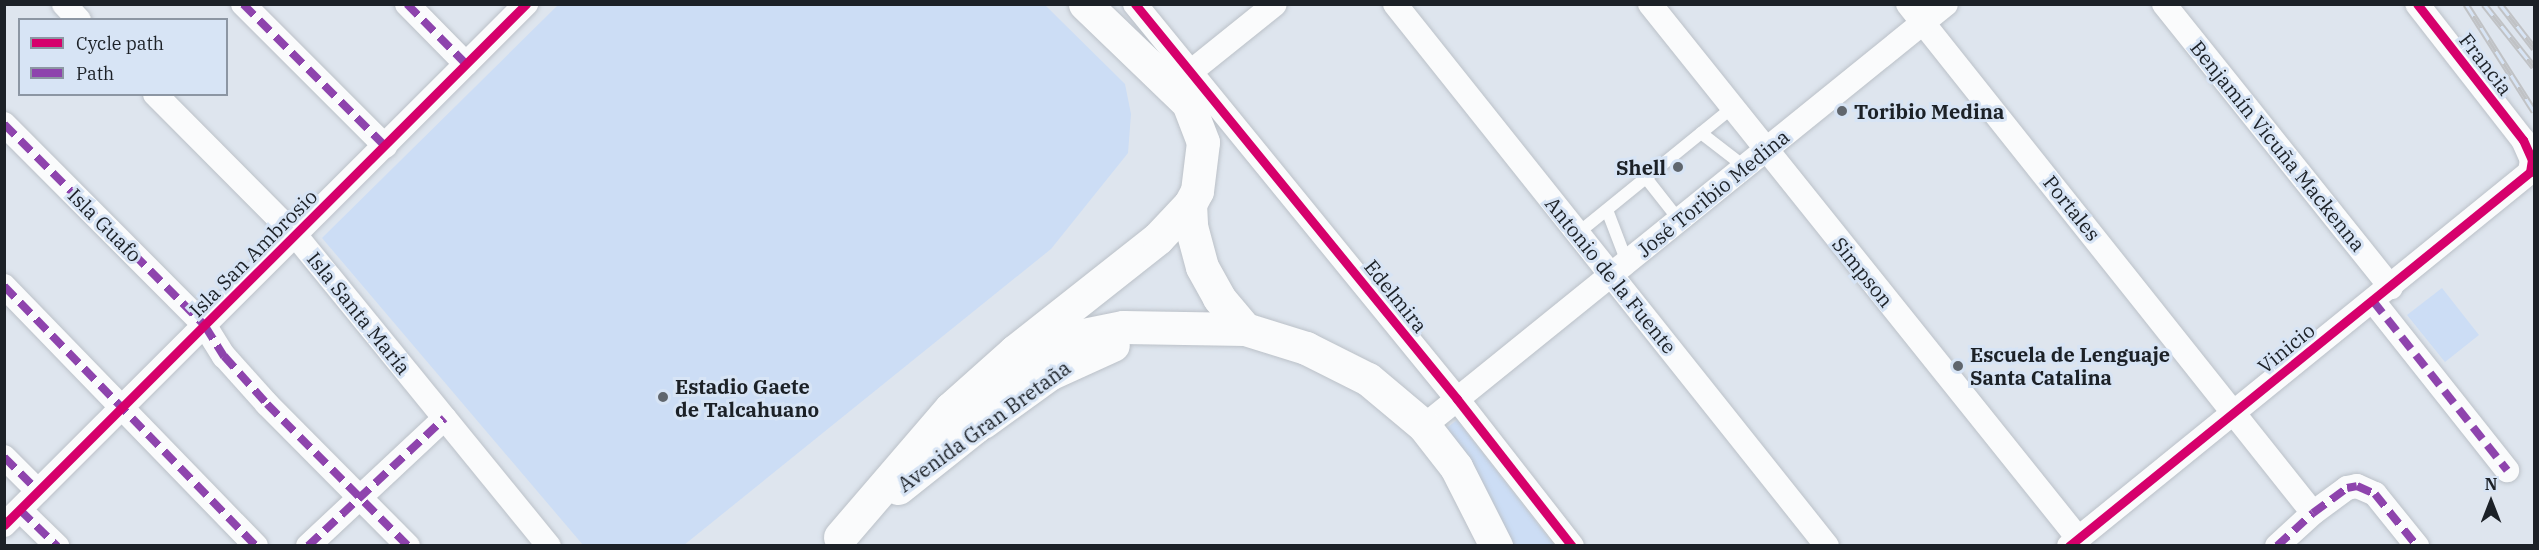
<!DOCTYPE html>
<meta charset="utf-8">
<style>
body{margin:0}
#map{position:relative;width:2539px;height:550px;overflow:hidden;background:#dee5ee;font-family:"IBM Plex Serif",serif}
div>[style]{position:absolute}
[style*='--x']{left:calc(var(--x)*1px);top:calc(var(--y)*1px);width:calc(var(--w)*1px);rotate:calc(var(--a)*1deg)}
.green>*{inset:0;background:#ccddf5}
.roads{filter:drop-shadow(0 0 2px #bbc1c8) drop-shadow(0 0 2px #bbc1c8)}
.service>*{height:12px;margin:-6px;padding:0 6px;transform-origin:6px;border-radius:6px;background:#fafbfc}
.minor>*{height:24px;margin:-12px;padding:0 12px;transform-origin:12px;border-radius:12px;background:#fafbfc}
.secondary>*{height:33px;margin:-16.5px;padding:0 16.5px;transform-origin:16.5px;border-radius:16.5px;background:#fafbfc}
.primary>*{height:33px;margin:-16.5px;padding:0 16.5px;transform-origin:16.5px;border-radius:16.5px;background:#fafbfc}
.rail>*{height:7px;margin-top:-3.5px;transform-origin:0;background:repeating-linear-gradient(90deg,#d7e4f5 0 14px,#c0c2c5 0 28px);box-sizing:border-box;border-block:2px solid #c0c2c5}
.quiet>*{height:8px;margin-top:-4px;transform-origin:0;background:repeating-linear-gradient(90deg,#8e44ad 0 15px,transparent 0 23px)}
.cycleway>*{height:9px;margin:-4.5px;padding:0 4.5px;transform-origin:4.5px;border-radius:4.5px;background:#d6006c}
.dots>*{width:16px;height:16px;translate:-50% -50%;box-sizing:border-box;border:3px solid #d7e4f5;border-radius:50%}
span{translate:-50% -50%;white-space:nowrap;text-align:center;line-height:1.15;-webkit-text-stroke:6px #d7e4f5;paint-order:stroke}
.street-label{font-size:20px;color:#1c2127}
.poi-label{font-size:20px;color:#1c2127;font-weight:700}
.left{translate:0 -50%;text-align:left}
.right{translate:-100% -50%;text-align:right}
.frame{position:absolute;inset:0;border:6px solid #1c2127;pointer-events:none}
.legend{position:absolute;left:18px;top:18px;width:210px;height:78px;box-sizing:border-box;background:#d7e4f5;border:2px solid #8c96a3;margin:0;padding:8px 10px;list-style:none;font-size:18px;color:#1c2127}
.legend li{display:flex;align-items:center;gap:12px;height:30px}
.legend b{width:30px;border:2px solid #8c96a3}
.north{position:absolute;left:2461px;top:472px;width:60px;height:60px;-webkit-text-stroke:4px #d7e4f5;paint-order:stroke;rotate:0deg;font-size:16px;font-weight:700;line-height:24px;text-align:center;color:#1c2127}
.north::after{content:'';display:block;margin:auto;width:21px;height:27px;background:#1c2127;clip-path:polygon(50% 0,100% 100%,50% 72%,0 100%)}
</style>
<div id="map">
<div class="green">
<div style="clip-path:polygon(558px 5px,1045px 5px,1125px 84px,1131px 114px,1128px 153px,1051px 249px,684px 545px,583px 545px,322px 238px)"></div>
<div style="clip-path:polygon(2442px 288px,2479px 335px,2445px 362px,2407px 315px)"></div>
<div style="clip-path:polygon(1457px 420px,1554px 545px,1511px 545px,1444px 430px)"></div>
</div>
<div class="roads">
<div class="service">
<div style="--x:1701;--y:133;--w:56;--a:37.7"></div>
<div style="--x:1646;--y:178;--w:53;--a:51.8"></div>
<div style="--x:1607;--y:210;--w:56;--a:69"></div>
<div style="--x:1578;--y:233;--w:198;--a:-39.1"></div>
</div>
<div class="minor">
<div style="--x:64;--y:4;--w:22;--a:47"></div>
<div style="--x:243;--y:4;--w:201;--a:45"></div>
<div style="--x:407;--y:4;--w:84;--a:45.5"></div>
<div style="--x:1135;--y:4;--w:510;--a:50.81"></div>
<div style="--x:1457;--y:399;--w:187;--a:52"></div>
<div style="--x:1395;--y:4;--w:693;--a:51.44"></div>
<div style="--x:1650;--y:4;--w:684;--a:51.29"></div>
<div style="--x:1908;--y:4;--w:650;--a:51.49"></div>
<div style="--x:2164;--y:4;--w:363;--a:51.3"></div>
<div style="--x:1178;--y:82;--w:124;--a:-38.8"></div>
<div style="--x:155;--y:94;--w:200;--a:45.2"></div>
<div style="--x:296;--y:236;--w:400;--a:50.8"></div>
<div style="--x:4;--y:124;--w:285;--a:45.1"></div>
<div style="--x:205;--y:326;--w:36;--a:58"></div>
<div style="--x:224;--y:356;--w:64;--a:48.1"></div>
<div style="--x:267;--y:404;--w:200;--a:45.2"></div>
<div style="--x:4;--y:286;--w:362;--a:45.9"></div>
<div style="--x:2373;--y:301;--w:216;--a:51.6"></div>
<div style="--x:1424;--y:426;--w:671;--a:-38.95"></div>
<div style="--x:4;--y:457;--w:48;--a:45"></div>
<div style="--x:20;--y:510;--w:52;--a:44.2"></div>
<div style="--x:4;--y:525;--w:738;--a:-44.95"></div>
<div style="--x:308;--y:546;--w:187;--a:-43.1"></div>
<div style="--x:2069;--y:546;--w:594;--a:-39.05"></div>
<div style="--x:2530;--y:172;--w:12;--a:-81"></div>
<div style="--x:2532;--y:160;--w:22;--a:-114"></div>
<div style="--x:2523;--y:140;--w:172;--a:-127.9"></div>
<div style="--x:2277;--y:546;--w:49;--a:-42.5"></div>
<div style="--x:2313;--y:513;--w:42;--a:-36.3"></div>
<div style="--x:2347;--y:488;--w:10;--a:-11"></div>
<div style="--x:2357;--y:486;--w:20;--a:24"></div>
<div style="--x:2375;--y:494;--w:67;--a:51.1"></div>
</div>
<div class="secondary">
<div style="--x:1009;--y:364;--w:60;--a:-24.4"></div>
<div style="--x:1064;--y:339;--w:60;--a:-11.5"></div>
<div style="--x:1123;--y:327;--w:122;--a:0.9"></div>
<div style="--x:1245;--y:329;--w:64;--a:17.3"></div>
<div style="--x:1306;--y:348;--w:69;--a:26.6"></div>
<div style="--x:1368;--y:379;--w:73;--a:40"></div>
<div style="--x:1424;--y:426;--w:52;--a:52"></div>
<div style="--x:1456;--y:467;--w:89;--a:63.1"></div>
<div style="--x:983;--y:422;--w:82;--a:-36"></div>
<div style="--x:1049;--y:374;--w:70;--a:-24.4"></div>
</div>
<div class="primary">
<div style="--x:1190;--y:204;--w:22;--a:87"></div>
<div style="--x:1191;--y:226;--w:42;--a:75"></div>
<div style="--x:1202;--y:267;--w:35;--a:61"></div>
<div style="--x:1219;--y:298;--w:40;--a:50"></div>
<div style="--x:898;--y:488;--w:100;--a:-38.5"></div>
<div style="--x:976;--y:426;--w:92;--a:-53.4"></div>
<div style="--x:840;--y:537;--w:170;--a:-49.3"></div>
<div style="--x:951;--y:408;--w:86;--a:-41.7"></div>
<div style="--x:1015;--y:351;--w:182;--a:-38.3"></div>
<div style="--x:1158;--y:238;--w:47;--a:-46.7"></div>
<div style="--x:1190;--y:204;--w:15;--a:-62"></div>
<div style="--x:1197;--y:191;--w:49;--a:-83"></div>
<div style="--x:1203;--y:142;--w:42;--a:-111"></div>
<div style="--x:1188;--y:103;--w:143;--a:-136.1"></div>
</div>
</div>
<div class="rail">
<div style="--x:2466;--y:4;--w:127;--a:57.6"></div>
<div style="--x:2484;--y:4;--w:80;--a:51.6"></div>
<div style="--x:2500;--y:4;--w:56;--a:52.3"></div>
</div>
<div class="quiet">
<div style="--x:243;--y:4;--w:201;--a:45"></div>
<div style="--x:407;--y:4;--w:84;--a:45.5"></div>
<div style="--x:4;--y:124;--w:285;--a:45.1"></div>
<div style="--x:205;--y:326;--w:36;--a:58"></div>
<div style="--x:224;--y:356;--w:64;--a:48.1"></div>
<div style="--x:267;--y:404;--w:200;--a:45.2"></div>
<div style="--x:4;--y:286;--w:362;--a:45.9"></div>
<div style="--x:2373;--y:301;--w:216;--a:51.6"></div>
<div style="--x:4;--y:457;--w:48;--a:45"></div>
<div style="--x:20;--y:510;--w:52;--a:44.2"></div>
<div style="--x:308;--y:546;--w:187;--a:-43.1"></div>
<div style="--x:2277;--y:546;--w:49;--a:-42.5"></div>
<div style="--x:2313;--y:513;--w:42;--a:-36.3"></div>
<div style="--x:2347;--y:488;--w:10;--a:-11"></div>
<div style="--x:2357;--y:486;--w:20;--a:24"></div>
<div style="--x:2375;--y:494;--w:67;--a:51.1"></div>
</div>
<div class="cycleway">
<div style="--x:1135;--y:4;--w:510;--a:50.81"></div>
<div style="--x:1457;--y:399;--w:187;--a:52"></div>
<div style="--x:4;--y:525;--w:738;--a:-44.95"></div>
<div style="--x:2069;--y:546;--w:594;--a:-39.05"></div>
<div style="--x:2530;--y:172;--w:12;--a:-81"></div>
<div style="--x:2532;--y:160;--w:22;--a:-114"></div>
<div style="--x:2523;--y:140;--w:172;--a:-127.9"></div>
</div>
<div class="dots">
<div style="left:1842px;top:111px;background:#60666d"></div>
<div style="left:1678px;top:167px;background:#60666d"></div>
<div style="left:1958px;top:366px;background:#60666d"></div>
<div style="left:663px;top:397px;background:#60666d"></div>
</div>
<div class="street-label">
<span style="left:2486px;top:64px;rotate:52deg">Francia</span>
<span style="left:2278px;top:146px;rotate:51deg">Benjamín Vicuña Mackenna</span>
<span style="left:1713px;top:193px;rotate:-39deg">José Toribio Medina</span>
<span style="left:2072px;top:208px;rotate:51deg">Portales</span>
<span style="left:105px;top:225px;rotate:45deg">Isla Guafo</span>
<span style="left:253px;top:253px;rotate:-45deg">Isla San Ambrosio</span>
<span style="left:1863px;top:272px;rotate:51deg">Simpson</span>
<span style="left:1611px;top:275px;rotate:51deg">Antonio de la Fuente</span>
<span style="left:1396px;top:296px;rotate:51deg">Edelmira</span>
<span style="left:359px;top:313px;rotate:51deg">Isla Santa María</span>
<span style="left:2286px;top:348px;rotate:-39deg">Vinicio</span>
<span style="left:984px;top:426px;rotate:-36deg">Avenida Gran Bretaña</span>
</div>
<div class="poi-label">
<span class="left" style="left:1854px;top:111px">Toribio Medina</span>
<span class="right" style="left:1666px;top:167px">Shell</span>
<span class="left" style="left:1970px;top:366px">Escuela de Lenguaje<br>Santa Catalina</span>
<span class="left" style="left:675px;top:398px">Estadio Gaete<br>de Talcahuano</span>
</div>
<div class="frame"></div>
<ul class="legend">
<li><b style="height:8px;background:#d6006c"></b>Cycle path</li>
<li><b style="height:8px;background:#8e44ad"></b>Path</li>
</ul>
<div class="north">N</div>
</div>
